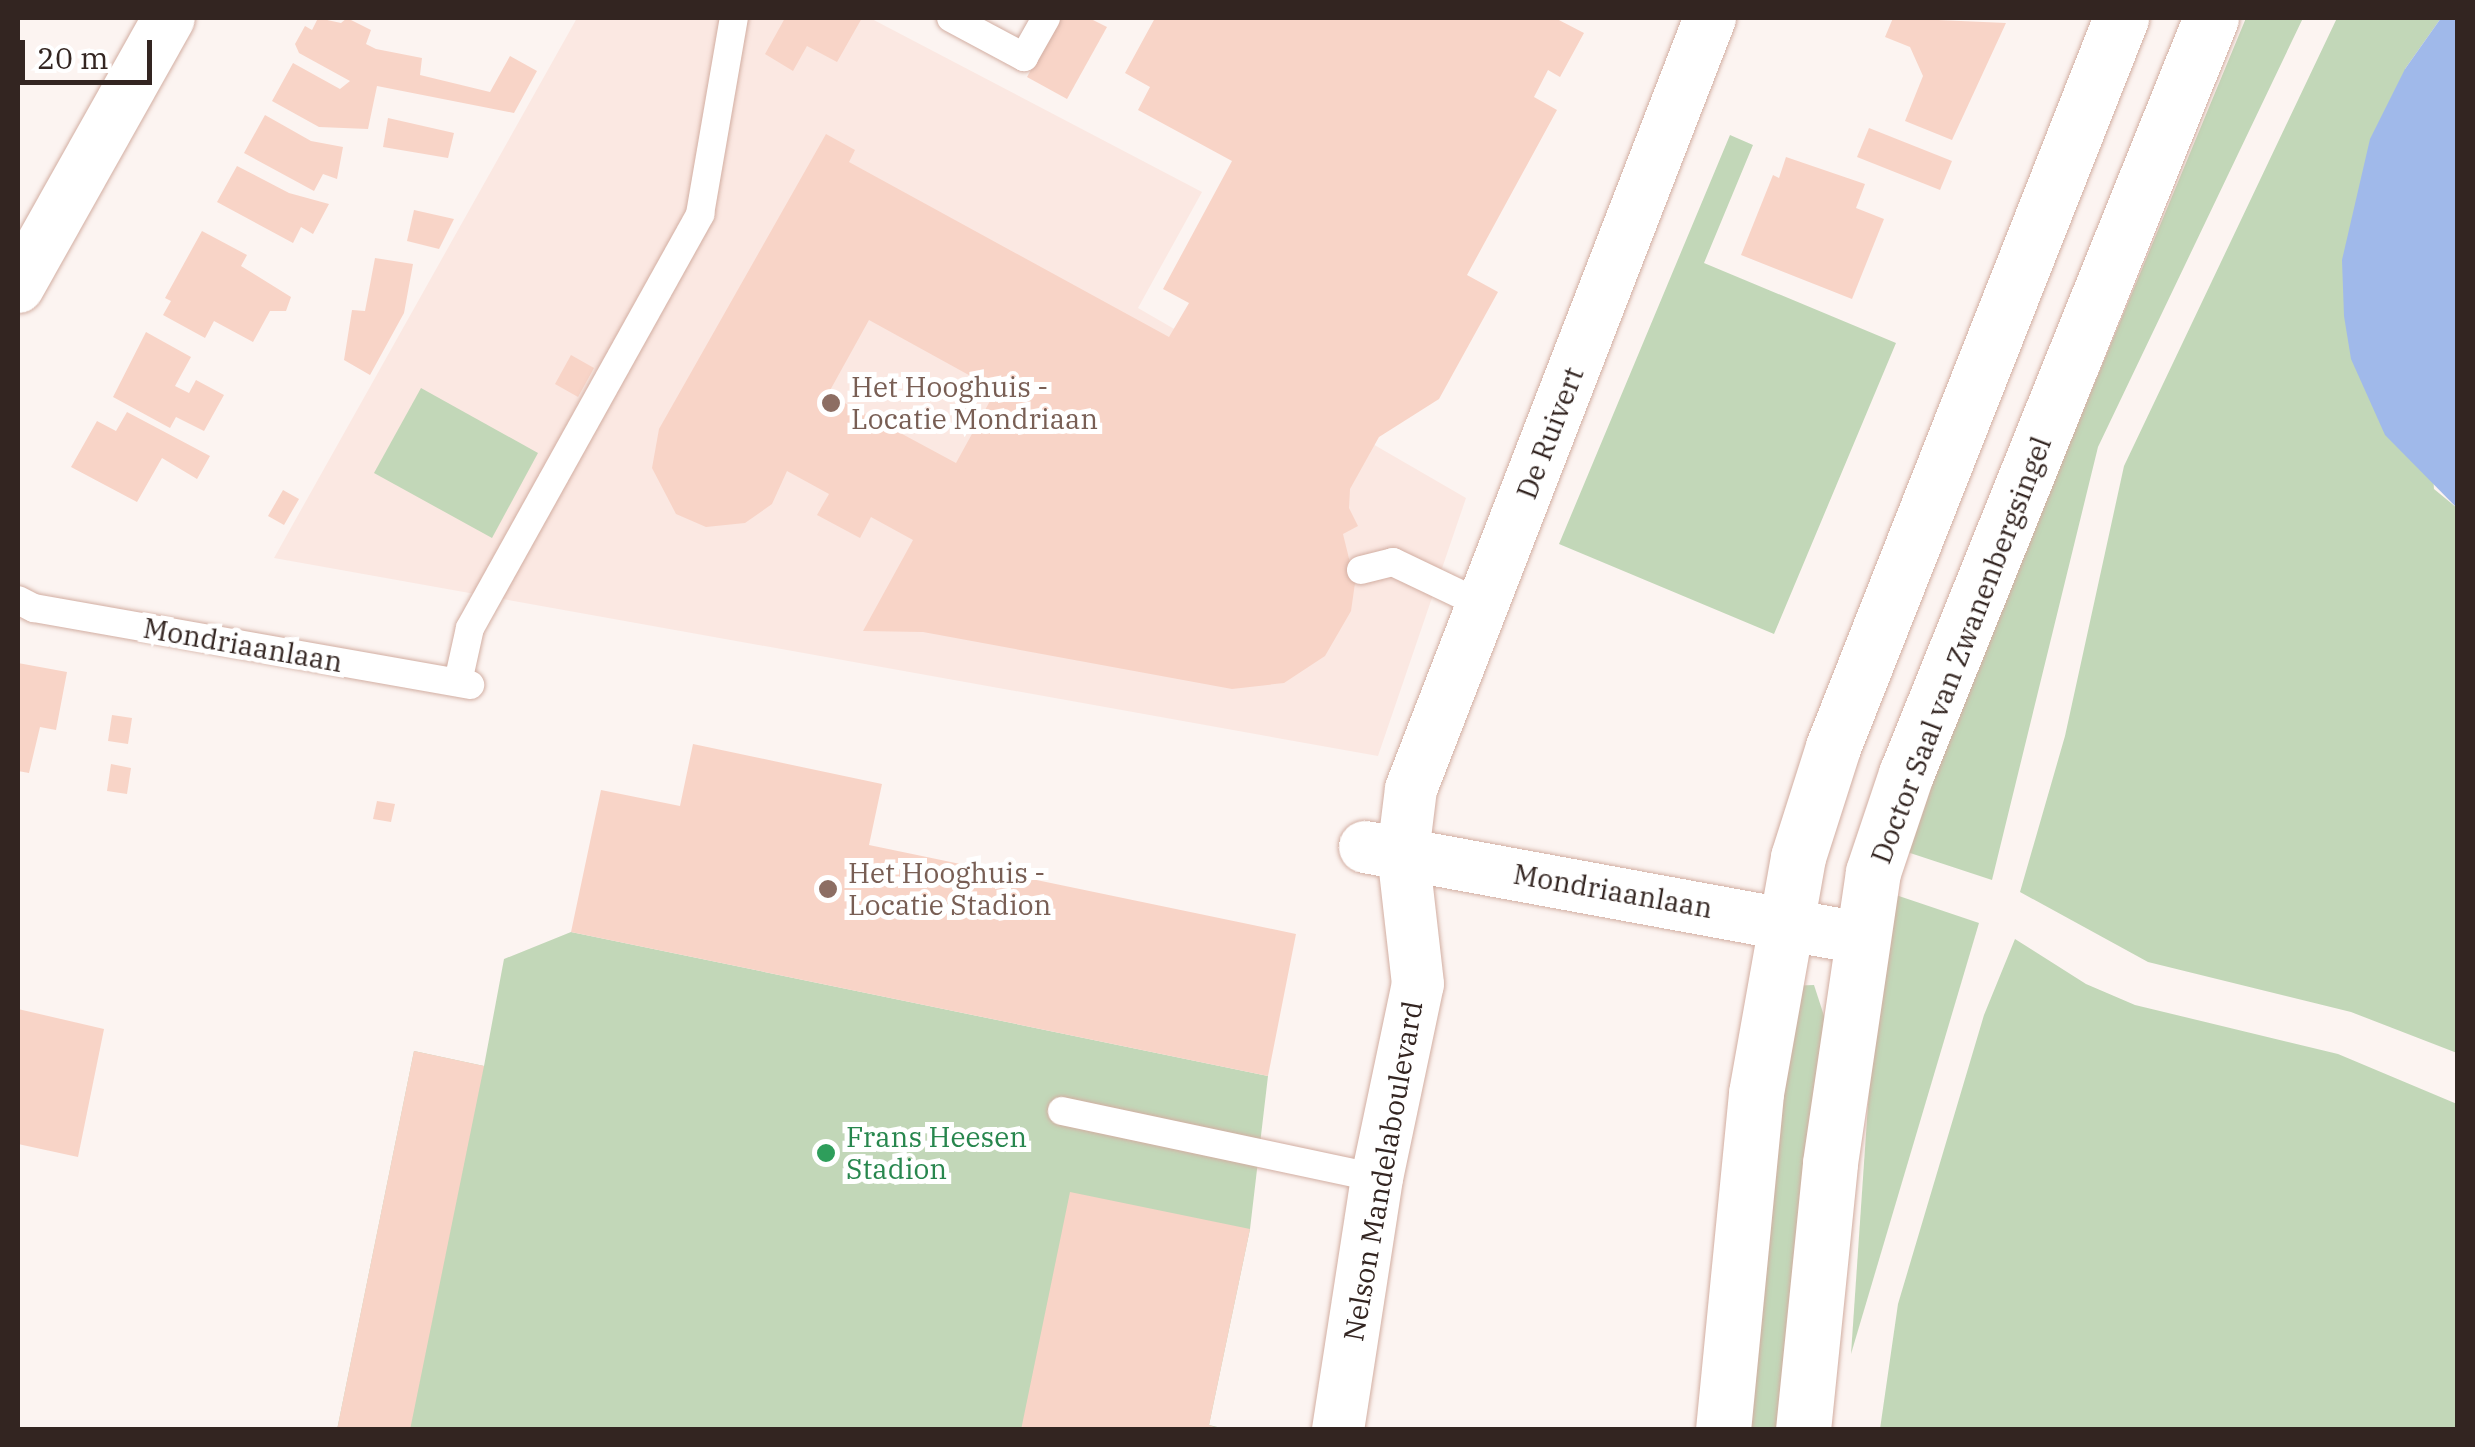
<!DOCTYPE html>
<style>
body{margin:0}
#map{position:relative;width:2475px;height:1447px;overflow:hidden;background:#fcf4f1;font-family:"IBM Plex Serif",serif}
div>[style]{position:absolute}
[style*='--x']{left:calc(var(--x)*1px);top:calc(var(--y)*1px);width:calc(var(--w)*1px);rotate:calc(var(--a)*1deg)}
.built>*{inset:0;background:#fbe8e2}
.green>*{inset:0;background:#c2d7b8}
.water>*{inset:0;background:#a0b9ea}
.building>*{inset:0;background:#f8d4c7}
.roads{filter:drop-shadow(0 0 2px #d2aea2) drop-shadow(0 0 2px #d2aea2)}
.lane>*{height:28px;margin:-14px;padding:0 14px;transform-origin:14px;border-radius:14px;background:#fff}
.street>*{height:52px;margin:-26px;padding:0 26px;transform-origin:26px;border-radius:26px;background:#fff}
.secondary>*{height:55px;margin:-27.5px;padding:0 27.5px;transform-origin:27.5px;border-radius:27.5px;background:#fff}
.dots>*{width:28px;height:28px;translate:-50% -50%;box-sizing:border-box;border:5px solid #fff;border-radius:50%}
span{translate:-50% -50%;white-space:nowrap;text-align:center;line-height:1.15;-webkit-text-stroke:10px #fff;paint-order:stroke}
.education-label{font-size:28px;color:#785e54}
.left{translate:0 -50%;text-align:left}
.street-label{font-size:28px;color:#332521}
.leisure-label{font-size:28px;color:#27864d}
.frame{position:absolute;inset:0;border:20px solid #332521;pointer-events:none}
.scale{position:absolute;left:20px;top:40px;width:132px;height:45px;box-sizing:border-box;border:5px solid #332521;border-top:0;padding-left:12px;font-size:30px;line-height:35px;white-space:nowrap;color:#332521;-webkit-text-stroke:8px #fff;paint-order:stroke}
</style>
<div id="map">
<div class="built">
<div style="clip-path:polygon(577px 18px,870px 18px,1202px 192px,1138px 308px,1466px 498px,1378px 756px,274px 558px)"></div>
</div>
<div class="green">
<div style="clip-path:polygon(2246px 18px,2303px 18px,2098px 447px,1992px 880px,1901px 850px)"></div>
<div style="clip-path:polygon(2337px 18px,2441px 18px,2405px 69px,2434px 489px,2457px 508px,2457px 1053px,2351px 1012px,2148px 962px,2020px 892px,2065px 736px,2124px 466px)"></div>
<div style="clip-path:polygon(1730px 135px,1753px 145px,1704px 263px,1896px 343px,1774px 634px,1559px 544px)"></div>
<div style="clip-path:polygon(421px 388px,538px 453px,492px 538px,374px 473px)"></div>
<div style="clip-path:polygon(1884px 891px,1979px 923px,1851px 1354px,1873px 1031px)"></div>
<div style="clip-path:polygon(571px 932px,1268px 1076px,1250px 1229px,1209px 1425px,1226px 1429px,337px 1430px,414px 1051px,484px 1066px,504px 959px)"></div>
<div style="clip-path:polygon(2015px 939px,2086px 984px,2135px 1005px,2338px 1054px,2457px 1104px,2457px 1429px,1880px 1429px,1898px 1304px,1984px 1015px)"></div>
<div style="clip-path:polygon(1814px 985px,1827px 1025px,1786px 1429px,1746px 1430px,1786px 986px)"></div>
</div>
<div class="water">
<div style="clip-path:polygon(2441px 18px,2458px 18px,2457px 508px,2385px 435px,2351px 359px,2344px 316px,2342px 260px,2370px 139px,2405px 69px)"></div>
</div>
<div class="building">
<div style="clip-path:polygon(318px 18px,341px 23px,347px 18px,371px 30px,366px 44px,376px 49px,422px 58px,420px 75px,490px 92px,510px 56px,537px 71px,514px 113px,377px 86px,368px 129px,319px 127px,272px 101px,293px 63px,340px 89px,350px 81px,299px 53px,295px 44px,305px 26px,312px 30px)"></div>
<div style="clip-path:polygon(785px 18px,862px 18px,837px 62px,807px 46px,793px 71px,765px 54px)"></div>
<div style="clip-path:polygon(1060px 18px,1089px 18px,1107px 27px,1067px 99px,1027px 77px)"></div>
<div style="clip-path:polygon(evenodd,1155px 18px,1555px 18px,1584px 33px,1560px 77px,1548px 70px,1534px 97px,1557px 110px,1467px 275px,1498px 292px,1439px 399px,1379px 437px,1350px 489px,1349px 508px,1358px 526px,1343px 534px,1355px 583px,1351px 611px,1325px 656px,1284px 683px,1232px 689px,923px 632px,863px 631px,913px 540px,871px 517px,860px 538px,817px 515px,829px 494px,787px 471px,772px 504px,745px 523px,706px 527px,676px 514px,652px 468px,659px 429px,826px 134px,855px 150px,849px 162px,1169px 337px,1189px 303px,1163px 289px,1232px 161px,1138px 110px,1150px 87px,1125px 73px,1155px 18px,869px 320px,996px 390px,956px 463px,828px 394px,869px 320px)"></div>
<div style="clip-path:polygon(1893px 18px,2006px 23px,1952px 140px,1905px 121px,1923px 76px,1910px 47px,1885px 37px)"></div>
<div style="clip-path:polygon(265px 115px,311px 141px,343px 147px,337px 179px,323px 174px,314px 191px,244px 153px)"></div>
<div style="clip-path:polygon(388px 118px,454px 133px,448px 158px,383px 147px)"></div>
<div style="clip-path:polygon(1869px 128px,1952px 161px,1940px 190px,1857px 157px)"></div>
<div style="clip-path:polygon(1786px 157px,1865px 184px,1856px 208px,1884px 219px,1852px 299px,1741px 255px,1773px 175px,1779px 178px)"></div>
<div style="clip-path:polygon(237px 166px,289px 193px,329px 204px,313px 234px,301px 227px,293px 243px,217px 202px)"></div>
<div style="clip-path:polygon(414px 210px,454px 219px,439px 249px,407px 241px)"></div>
<div style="clip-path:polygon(202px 231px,247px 255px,241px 266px,291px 297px,286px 311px,270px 311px,253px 342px,214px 321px,205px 338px,163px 315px,171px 301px,165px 298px)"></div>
<div style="clip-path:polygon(375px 258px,413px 264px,404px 313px,370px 375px,344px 360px,352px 310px,365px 311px)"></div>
<div style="clip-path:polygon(146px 332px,191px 357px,175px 386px,189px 393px,196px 380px,224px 395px,204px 431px,176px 417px,170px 428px,113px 397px)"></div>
<div style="clip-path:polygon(571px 355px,594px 368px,578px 397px,555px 384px)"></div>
<div style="clip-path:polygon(127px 412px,210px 456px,197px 479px,162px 458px,137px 502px,71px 467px,97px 421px,116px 431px)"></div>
<div style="clip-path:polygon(283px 490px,299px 499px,284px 525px,268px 516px)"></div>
<div style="clip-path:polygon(18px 663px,67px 672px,56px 730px,40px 727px,29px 773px,18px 771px)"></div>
<div style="clip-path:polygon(112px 715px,132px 718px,128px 744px,108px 741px)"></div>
<div style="clip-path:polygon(693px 744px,882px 784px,869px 845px,1296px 934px,1268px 1076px,571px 932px,601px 790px,680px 806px)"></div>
<div style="clip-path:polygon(111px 764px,131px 768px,127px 794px,107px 791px)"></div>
<div style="clip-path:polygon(377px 801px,395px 804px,391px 822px,373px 819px)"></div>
<div style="clip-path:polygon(18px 1009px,104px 1029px,78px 1157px,18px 1144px)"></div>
<div style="clip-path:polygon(414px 1051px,484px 1066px,410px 1430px,337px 1430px)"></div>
<div style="clip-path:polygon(1070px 1192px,1250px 1229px,1209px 1425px,1223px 1430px,1021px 1430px)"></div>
</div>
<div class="roads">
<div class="lane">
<div style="--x:951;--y:18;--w:83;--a:28.1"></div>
<div style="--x:1024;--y:57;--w:45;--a:-60.6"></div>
<div style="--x:1361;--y:570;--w:33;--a:-14"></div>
<div style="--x:1393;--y:562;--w:100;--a:25.5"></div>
<div style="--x:18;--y:600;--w:18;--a:27"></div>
<div style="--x:34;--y:608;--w:443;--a:10"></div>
<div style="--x:458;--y:682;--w:55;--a:-77.5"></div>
<div style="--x:470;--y:628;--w:474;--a:-60.9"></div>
<div style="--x:700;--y:214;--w:199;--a:-80.2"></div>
<div style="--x:1062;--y:1111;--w:322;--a:12"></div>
</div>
<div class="street">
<div style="--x:18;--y:287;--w:308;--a:-60.7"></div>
<div style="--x:1365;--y:847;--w:503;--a:10.42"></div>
<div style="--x:1338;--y:1430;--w:255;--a:-81.2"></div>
<div style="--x:1377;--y:1178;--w:198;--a:-78.1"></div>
<div style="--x:1418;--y:984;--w:132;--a:-96.5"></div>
<div style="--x:1403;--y:853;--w:64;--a:-82.9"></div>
<div style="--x:1411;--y:789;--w:827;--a:-68.8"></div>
</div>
<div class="secondary">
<div style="--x:1723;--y:1430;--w:339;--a:-84.4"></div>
<div style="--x:1756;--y:1093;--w:240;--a:-79.9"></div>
<div style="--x:1798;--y:857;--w:115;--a:-72.3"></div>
<div style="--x:1833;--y:747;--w:784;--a:-68.44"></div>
<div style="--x:1803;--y:1430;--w:268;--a:-84.2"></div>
<div style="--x:1830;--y:1163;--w:294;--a:-81.6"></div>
<div style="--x:1873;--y:872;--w:103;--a:-71.4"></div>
<div style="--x:1906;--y:774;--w:815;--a:-68.03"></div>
</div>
</div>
<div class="dots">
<div style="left:831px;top:403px;background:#8d6e63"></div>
<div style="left:828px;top:889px;background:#8d6e63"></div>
<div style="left:826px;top:1153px;background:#2e9e5b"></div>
</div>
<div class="education-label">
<span class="left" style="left:851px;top:403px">Het Hooghuis -<br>Locatie Mondriaan</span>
<span class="left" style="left:848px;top:889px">Het Hooghuis -<br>Locatie Stadion</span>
</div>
<div class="street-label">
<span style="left:1550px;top:433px;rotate:-69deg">De Ruivert</span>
<span style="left:243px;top:645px;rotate:10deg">Mondriaanlaan</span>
<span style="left:1961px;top:650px;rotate:-69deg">Doctor Saal van Zwanenbergsingel</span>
<span style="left:1613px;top:891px;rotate:10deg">Mondriaanlaan</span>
<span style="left:1383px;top:1171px;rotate:-80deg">Nelson Mandelaboulevard</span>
</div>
<div class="leisure-label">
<span class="left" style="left:846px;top:1153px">Frans Heesen<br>Stadion</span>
</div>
<div class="frame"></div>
<div class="scale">20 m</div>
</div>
